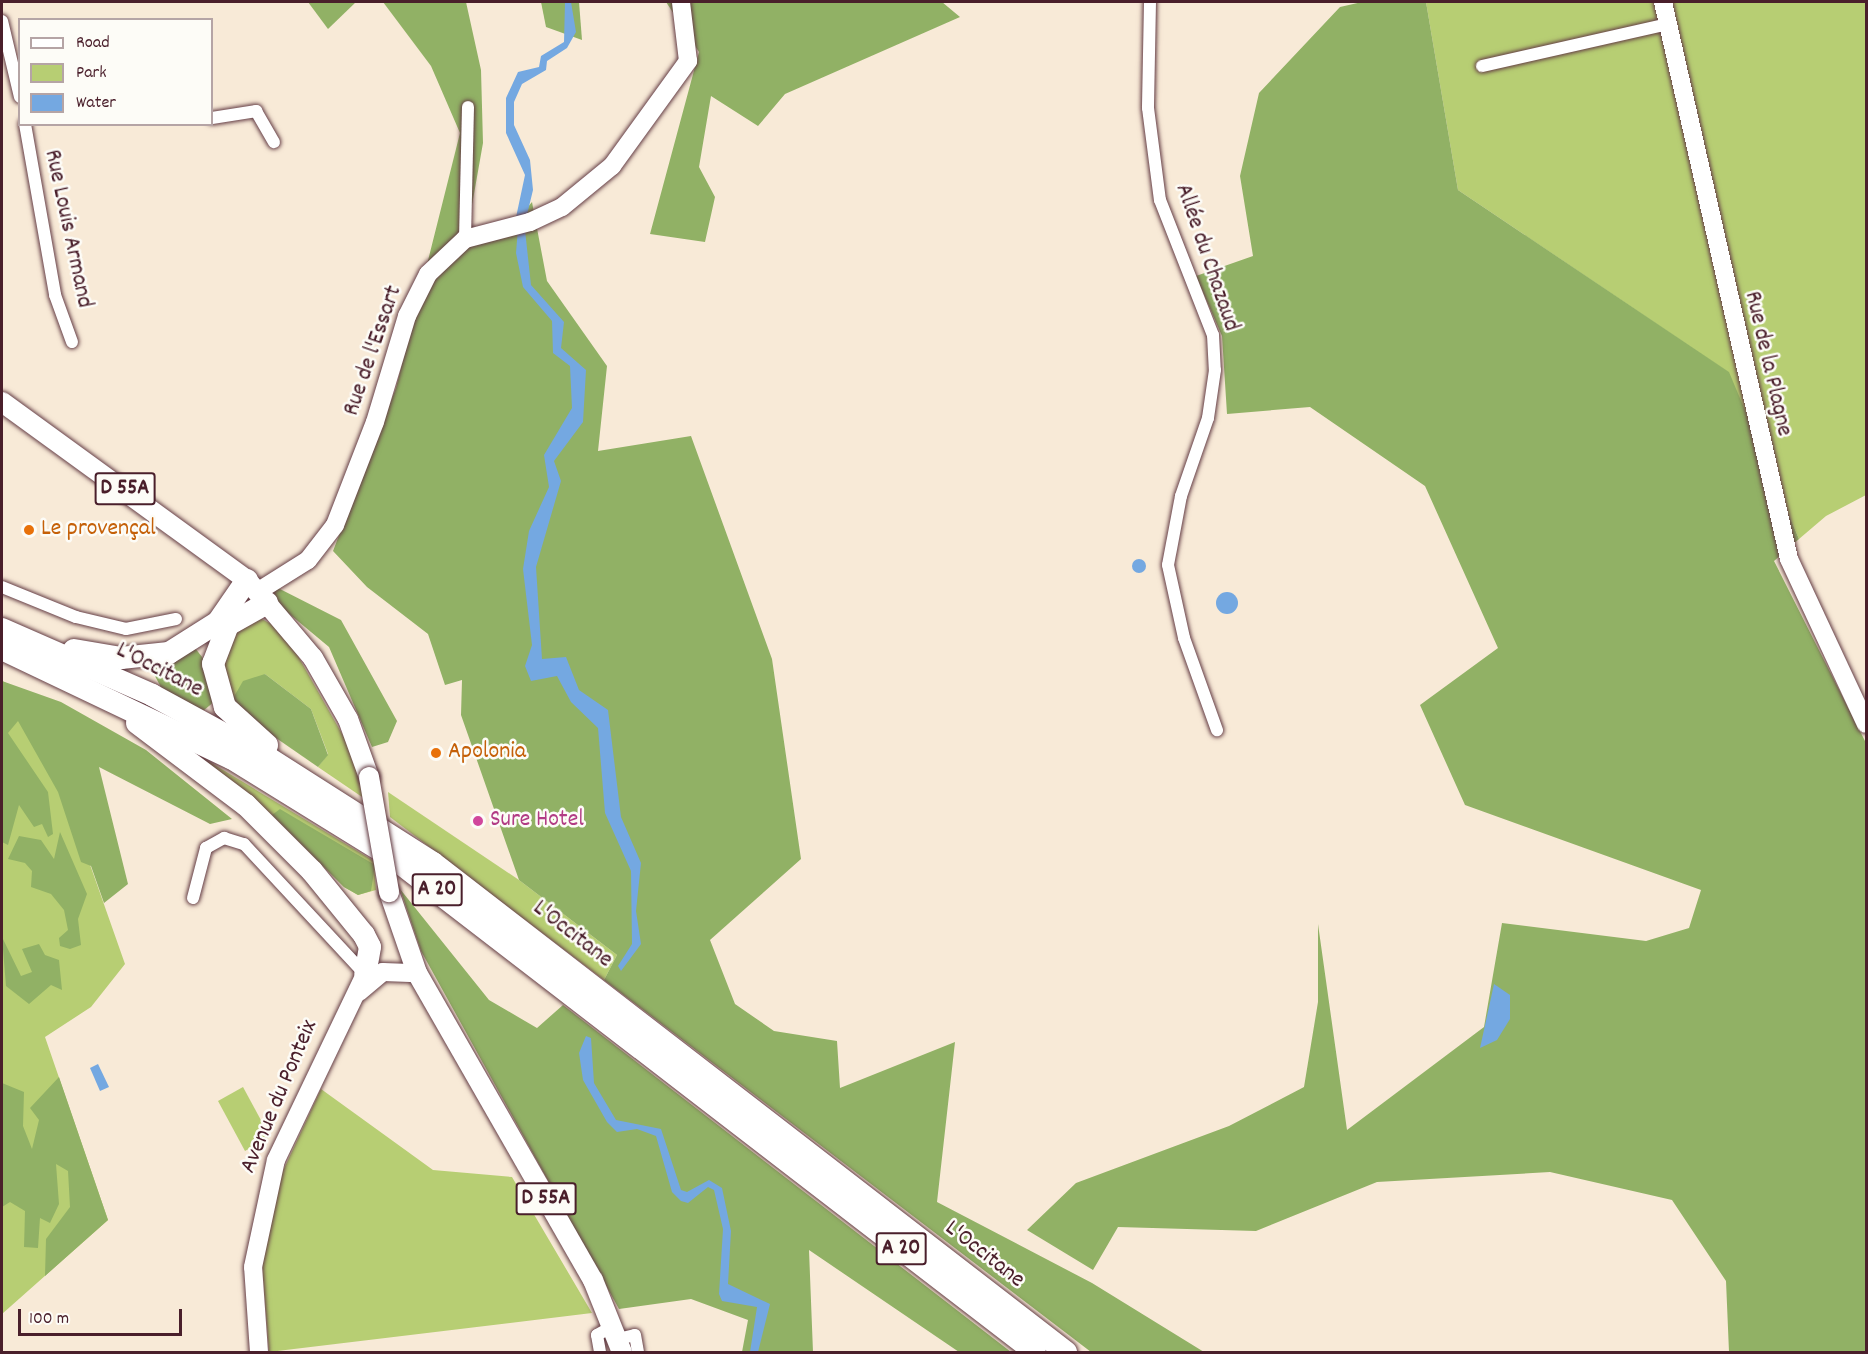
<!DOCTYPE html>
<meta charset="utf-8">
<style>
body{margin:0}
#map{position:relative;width:1868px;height:1354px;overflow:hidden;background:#f8ead7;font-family:Dekko,sans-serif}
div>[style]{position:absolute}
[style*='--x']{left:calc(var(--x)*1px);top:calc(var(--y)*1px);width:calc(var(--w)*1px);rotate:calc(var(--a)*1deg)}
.green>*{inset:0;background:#b7ce73}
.forest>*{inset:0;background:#91b165}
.water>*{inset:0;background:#74a8e1}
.round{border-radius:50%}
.roads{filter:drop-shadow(0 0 2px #643d45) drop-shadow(0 0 2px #643d45)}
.street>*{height:12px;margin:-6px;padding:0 6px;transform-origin:6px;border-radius:6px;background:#fff}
.secondary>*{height:18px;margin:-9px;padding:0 9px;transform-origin:9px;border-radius:9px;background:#fff}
.primary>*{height:20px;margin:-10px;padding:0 10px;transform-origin:10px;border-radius:10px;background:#fff}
.highway>*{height:22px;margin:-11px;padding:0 11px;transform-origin:11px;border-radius:11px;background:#fff}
.bridges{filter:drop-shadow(0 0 2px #643d45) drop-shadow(0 0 2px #643d45)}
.primary-bridge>*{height:20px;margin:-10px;padding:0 10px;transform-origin:10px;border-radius:10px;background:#fff}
.dots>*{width:16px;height:16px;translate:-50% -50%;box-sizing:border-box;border:3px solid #fdfcf7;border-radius:50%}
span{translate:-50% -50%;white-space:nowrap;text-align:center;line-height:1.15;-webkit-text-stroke:5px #fdfcf7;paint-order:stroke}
.shield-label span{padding:2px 4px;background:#fdfcf7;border:2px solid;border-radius:4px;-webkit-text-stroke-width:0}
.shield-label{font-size:22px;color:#4a1f2b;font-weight:700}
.street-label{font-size:24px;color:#4a1f2b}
.food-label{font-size:24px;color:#c56008}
.left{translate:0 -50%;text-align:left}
.hotel-label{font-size:24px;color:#b23c85}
.frame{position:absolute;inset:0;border:3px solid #4a1f2b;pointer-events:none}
.legend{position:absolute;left:18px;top:18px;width:195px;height:108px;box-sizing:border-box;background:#fdfcf7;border:2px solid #b5a4a5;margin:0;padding:8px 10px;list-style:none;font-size:18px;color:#4a1f2b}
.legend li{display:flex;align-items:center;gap:12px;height:30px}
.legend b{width:30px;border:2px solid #b5a4a5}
.scale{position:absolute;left:18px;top:1309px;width:164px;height:27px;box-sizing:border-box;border:3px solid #4a1f2b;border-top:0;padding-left:8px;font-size:18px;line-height:21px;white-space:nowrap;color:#4a1f2b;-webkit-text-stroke:4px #fdfcf7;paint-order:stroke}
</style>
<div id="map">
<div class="green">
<div style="clip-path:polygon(1426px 2px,1866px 2px,1866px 495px,1826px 516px,1799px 539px,1728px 372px,1458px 190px)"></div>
<div style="clip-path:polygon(258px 617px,275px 626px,298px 656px,354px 755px,365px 799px,318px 767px,328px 754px,311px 709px,265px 674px,232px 700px,220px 660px,223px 642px)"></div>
<div style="clip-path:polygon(2px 681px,30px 694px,125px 964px,91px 1007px,45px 1037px,108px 1220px,2px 1314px)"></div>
<div style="clip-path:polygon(175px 741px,374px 861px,376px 890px,358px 895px,344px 887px,272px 815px)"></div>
<div style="clip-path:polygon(388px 792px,519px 880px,617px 955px,604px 980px,390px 817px)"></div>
<div style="clip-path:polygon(243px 1087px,270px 1137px,245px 1151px,218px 1101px)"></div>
<div style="clip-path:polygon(321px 1089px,433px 1170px,512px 1177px,592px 1313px,269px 1352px,262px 1264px,281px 1175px)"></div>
</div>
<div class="forest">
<div style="clip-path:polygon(308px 2px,356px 2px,328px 29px)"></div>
<div style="clip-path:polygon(383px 2px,466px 2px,481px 70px,483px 143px,469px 222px,483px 240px,505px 234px,532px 202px,547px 281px,607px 366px,598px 451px,691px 436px,772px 659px,801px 859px,710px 940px,735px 1004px,774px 1031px,837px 1041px,840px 1088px,955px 1042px,937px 1202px,1092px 1283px,1204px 1352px,1091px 1352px,604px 980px,617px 955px,519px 880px,461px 715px,462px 680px,445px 685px,428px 634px,367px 587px,333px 551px,396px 388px,460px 133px,431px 66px)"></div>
<div style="clip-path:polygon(541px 2px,579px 2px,582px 40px,546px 27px)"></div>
<div style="clip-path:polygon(666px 2px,942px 2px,960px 17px,785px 94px,758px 126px,711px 96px,699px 167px,715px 197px,705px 242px,650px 234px,699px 52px)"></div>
<div style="clip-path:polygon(1362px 2px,1426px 2px,1458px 190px,1729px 372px,1799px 539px,1774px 561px,1866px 743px,1866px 1352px,1729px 1352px,1726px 1281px,1672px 1200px,1550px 1172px,1377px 1182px,1256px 1231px,1118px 1227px,1093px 1270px,1027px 1230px,1076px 1183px,1229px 1126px,1304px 1087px,1318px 1002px,1318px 924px,1347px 1130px,1484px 1027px,1502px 923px,1646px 941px,1689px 928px,1701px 890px,1465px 805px,1420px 705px,1498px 648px,1425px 486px,1310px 407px,1227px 414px,1222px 336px,1196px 276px,1253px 256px,1240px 176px,1259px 93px,1340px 7px)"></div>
<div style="clip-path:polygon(276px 587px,341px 620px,397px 721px,388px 742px,372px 747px,329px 647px,269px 597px)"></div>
<div style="clip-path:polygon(195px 648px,206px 662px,215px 701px,203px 711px,163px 691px,149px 665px)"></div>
<div style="clip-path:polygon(265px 674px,311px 709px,328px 755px,318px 767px,240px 713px,232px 700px,243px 681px)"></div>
<div style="clip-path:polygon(2px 681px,61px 702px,146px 750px,232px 819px,210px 824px,99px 767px,128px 884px,104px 903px,91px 866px,81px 862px,58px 792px,18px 721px,8px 733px,48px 792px,53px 834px,48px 837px,42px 824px,34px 827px,19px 805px,8px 845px,2px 842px)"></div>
<div style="clip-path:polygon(280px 809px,375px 865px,371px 891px,358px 895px,344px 887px,272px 815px)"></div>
<div style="clip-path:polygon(60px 832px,87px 894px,78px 919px,81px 945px,70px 949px,60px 946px,59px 938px,68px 930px,64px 910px,51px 894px,31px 887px,32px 871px,25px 863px,8px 859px,19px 836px,41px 840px,54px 859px)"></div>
<div style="clip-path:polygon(400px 889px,489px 1000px,537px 1028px,563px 1005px,1011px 1352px,959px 1352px,809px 1250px,813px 1352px,742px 1352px,748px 1320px,691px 1299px,619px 1309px,421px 951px)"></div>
<div style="clip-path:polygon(2px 937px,21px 976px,32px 972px,22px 949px,39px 944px,45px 955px,59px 960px,62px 990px,51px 985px,29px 1004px,6px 986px)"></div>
<div style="clip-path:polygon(59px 1077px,108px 1220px,45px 1276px,46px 1239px,70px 1207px,68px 1171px,56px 1164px,59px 1204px,50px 1223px,40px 1218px,38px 1248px,24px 1247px,25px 1211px,10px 1202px,2px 1207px,2px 1083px,24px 1092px,23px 1126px,32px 1149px,39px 1120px,30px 1108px)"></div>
</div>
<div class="water">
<div style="clip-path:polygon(565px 2px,571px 2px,576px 32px,567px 48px,547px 61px,546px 70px,522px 84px,514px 102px,514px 125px,530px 160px,533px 190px,526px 219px,515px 222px,525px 175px,506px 133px,506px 98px,518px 72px,539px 67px,541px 56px,564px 42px)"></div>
<div style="clip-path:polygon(518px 228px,525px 230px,531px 285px,564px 322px,561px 348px,586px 370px,583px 422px,554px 461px,561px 481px,536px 567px,542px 659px,566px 657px,579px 690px,608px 710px,621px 817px,641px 863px,636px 911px,641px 944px,621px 971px,618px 966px,632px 944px,631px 871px,605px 813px,598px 728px,571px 702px,557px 676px,531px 681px,525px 666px,532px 645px,523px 569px,529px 531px,549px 487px,544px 455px,572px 408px,570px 366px,553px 353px,552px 321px,523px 287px,516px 253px)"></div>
<div class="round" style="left:1132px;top:559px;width:14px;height:14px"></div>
<div class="round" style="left:1216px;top:592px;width:22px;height:22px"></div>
<div style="clip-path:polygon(1494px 984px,1510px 995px,1510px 1019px,1497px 1040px,1480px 1048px)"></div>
<div style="clip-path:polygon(586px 1036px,591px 1038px,594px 1083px,616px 1120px,661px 1129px,681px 1190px,687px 1192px,709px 1180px,722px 1188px,731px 1231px,728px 1284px,770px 1304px,758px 1352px,750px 1352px,757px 1307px,722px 1301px,719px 1294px,723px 1229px,714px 1190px,708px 1187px,688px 1203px,681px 1201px,672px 1192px,656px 1136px,637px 1129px,617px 1132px,607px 1122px,583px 1080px,579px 1053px)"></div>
<div style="clip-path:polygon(98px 1064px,109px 1087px,100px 1091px,90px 1068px)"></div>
</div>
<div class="roads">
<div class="street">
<div style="--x:1150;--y:2;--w:106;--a:91.1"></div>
<div style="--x:1148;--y:108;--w:93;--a:82.6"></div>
<div style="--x:1160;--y:200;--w:145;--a:68.6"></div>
<div style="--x:1213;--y:335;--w:35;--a:87"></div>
<div style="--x:1215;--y:370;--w:49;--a:98.3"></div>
<div style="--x:1208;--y:418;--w:83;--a:109.1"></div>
<div style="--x:1181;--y:496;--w:70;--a:100.7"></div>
<div style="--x:1168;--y:565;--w:75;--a:77.6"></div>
<div style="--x:1184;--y:638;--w:98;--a:70.3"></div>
<div style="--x:2;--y:21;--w:78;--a:76.7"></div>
<div style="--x:1482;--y:66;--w:191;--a:-12.7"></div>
<div style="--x:212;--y:118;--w:45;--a:-9"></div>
<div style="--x:256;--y:111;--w:36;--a:60"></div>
<div style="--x:25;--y:124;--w:174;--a:80"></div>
<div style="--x:55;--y:295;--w:50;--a:70.1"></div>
<div style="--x:465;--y:239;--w:132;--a:-88.7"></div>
<div style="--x:2;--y:587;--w:80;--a:22.1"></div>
<div style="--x:76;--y:617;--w:51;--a:13.5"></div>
<div style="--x:126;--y:629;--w:51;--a:-11.3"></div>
<div style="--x:193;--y:898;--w:52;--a:-75.4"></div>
<div style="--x:206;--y:848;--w:21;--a:-29"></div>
<div style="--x:224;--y:838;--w:21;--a:17"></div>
<div style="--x:244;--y:844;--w:178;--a:47.1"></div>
<div style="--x:618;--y:1339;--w:17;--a:-13"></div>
<div style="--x:635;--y:1335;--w:17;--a:80"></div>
<div style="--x:600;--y:1352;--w:17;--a:-100"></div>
<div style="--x:597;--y:1335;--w:18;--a:-29"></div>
</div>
<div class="secondary">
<div style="--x:1663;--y:2;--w:571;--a:77.25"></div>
<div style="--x:1789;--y:559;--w:182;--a:65"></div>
<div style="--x:257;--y:592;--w:60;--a:-32.1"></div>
<div style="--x:308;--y:560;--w:44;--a:-52.4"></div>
<div style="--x:335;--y:525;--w:110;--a:-68.8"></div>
<div style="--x:375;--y:422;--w:111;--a:-73.2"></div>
<div style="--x:407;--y:316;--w:47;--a:-63.4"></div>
<div style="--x:428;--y:274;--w:51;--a:-43.4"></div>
<div style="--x:465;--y:239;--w:67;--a:-14.7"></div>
<div style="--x:530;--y:222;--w:35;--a:-25"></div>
<div style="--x:562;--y:207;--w:65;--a:-39.4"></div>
<div style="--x:612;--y:166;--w:130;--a:-54.1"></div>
<div style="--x:688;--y:61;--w:59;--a:-96.8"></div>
<div style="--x:359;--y:992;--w:31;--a:-40"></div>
<div style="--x:383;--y:972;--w:34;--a:2"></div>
<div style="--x:259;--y:1352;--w:85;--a:-94"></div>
<div style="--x:253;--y:1267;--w:109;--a:-77.9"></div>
<div style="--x:276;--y:1160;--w:206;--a:-64.4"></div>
</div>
<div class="primary">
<div style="--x:2;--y:402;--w:303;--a:36"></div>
<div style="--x:247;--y:580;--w:102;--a:49.8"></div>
<div style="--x:313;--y:658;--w:70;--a:60.2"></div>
<div style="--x:348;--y:719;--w:62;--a:70.1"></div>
<div style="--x:389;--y:892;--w:86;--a:70.9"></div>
<div style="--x:417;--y:973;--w:354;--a:60.2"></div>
<div style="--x:593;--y:1280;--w:78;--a:68.1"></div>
</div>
<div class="highway">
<div style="--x:2;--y:629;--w:164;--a:23.7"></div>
<div style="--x:152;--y:695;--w:134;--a:28.5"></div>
<div style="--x:270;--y:759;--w:193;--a:32.5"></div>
<div style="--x:433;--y:863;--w:800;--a:37.69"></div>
<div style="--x:2;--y:649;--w:254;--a:25.5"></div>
<div style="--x:231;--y:758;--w:194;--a:31.7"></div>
<div style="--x:396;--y:860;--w:806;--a:37.59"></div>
<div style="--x:74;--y:650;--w:48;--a:9.7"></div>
<div style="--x:121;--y:658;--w:48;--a:-5.9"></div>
<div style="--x:169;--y:653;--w:58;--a:-32.3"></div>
<div style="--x:218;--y:622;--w:51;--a:-55.4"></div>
<div style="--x:137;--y:723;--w:136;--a:37"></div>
<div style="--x:246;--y:805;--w:93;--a:45"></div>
<div style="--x:312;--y:871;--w:82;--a:50.9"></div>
<div style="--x:364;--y:935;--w:13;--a:63"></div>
<div style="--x:370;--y:947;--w:27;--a:100"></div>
<div style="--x:267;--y:745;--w:57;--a:-137.9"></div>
<div style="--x:225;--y:707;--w:45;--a:-105.6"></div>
<div style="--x:213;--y:664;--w:42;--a:-69"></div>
<div style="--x:228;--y:625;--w:45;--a:-29.4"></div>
</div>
</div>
<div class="bridges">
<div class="primary-bridge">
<div style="--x:369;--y:777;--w:117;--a:80.1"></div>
</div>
</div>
<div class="dots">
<div style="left:29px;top:530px;background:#e8710a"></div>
<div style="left:436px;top:753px;background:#e8710a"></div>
<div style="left:478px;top:821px;background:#d1479c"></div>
</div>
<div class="shield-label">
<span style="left:125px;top:489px">D 55A</span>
<span style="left:437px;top:890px">A 20</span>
<span style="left:546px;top:1199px">D 55A</span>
<span style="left:901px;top:1249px">A 20</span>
</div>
<div class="street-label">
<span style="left:67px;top:229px;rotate:78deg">Rue Louis Armand</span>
<span style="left:1206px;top:258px;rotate:71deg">Allée du Chazaud</span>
<span style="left:374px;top:351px;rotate:-71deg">Rue de l'Essart</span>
<span style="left:1767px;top:364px;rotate:77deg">Rue de la Plagne</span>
<span style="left:159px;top:671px;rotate:27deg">L'Occitane</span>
<span style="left:572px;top:935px;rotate:38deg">L'Occitane</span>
<span style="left:280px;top:1097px;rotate:-67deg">Avenue du Ponteix</span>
<span style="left:984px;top:1255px;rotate:38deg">L'Occitane</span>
</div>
<div class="food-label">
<span class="left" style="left:41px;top:530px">Le provençal</span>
<span class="left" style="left:448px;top:753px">Apolonia</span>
</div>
<div class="hotel-label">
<span class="left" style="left:490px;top:821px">Sure Hotel</span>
</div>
<div class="frame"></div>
<ul class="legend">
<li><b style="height:8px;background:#fff"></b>Road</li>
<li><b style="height:16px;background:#b7ce73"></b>Park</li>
<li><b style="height:16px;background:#74a8e1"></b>Water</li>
</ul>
<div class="scale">100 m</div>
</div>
